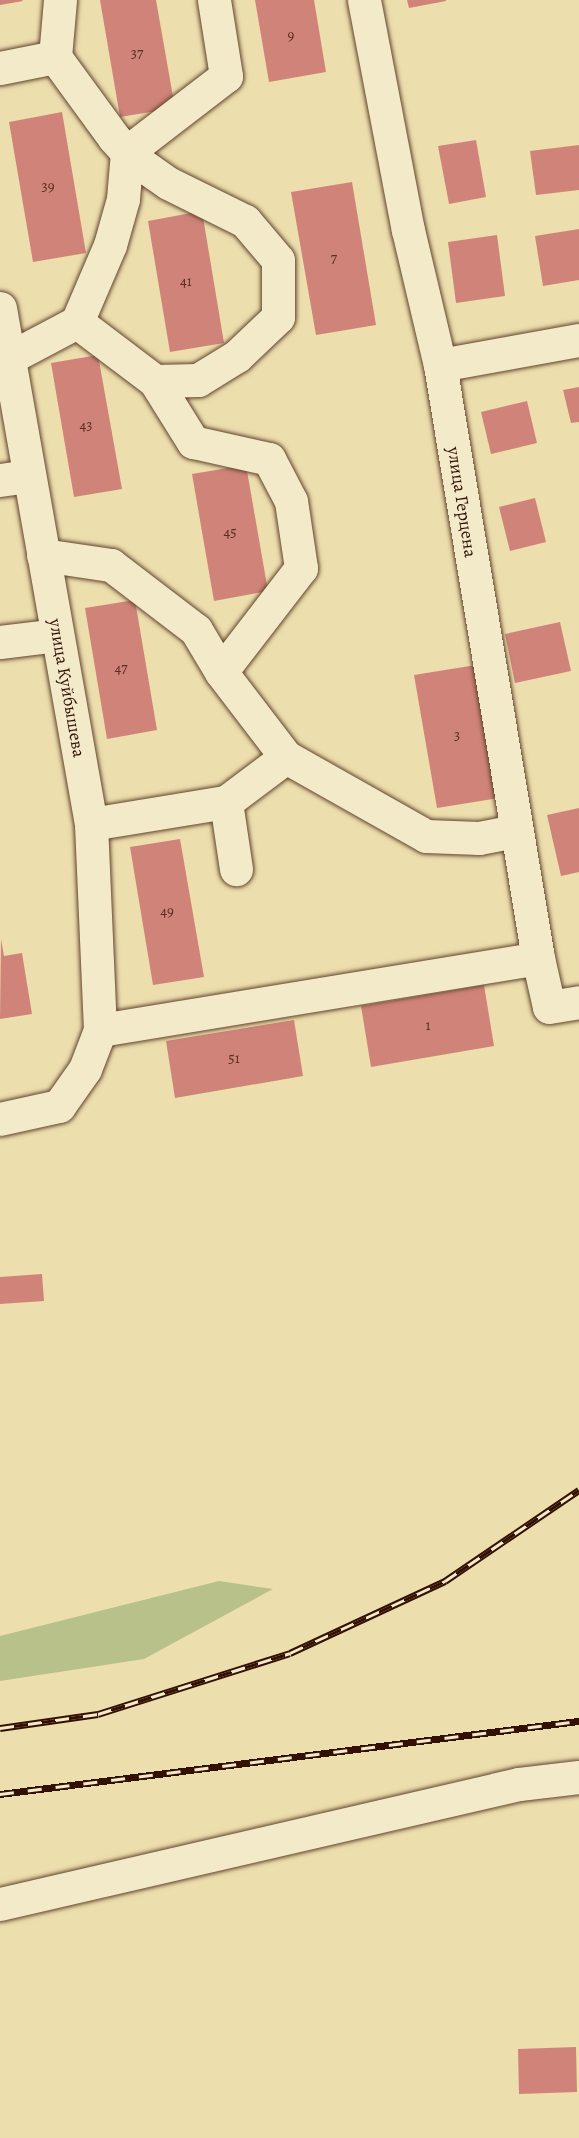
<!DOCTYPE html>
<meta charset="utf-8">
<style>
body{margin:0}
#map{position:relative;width:579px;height:2138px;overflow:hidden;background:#eddead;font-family:Alegreya,serif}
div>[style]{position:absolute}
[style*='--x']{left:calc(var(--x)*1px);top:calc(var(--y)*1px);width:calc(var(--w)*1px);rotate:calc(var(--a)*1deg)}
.green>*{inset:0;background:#b8c18a}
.building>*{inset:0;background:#d08479}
.roads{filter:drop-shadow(0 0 2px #61442e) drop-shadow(0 0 2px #61442e)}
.minor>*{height:33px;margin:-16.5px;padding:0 16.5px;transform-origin:16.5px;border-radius:16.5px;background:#f3eaca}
.rail>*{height:7px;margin-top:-3.5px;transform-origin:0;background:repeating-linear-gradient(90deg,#f3eaca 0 14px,#321104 0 28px);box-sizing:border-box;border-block:2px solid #321104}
span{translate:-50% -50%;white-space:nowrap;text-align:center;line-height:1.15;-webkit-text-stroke:4.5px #f3eaca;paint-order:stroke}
.number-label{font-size:15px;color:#5a2e21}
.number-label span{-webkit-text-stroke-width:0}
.street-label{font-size:18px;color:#321104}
</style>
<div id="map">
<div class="green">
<div style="clip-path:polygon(219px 1581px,273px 1589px,144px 1659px,0 1681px,0 1636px)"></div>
</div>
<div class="building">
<div style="clip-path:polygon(0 0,22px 0,23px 1px,0 5px)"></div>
<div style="clip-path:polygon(100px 0,156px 0,175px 108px,120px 117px)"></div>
<div style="clip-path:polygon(255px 0,314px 0,326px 72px,269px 82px)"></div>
<div style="clip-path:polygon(407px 0,446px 0,446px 1px,409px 8px)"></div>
<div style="clip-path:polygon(62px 112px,86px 253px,33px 262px,9px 122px)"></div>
<div style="clip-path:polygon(476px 140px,486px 197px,449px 204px,438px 146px)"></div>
<div style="clip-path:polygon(579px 145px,579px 190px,536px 195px,530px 151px)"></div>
<div style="clip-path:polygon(352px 182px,376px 325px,316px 335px,291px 192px)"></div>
<div style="clip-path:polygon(202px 211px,224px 343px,170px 352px,148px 221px)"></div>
<div style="clip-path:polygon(579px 229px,579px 280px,543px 286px,535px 236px)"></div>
<div style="clip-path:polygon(497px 235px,505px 296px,456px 303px,448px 242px)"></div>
<div style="clip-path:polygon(98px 355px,122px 489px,74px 497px,51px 363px)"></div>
<div style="clip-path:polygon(579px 387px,579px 422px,571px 423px,563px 390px)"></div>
<div style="clip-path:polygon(527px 401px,537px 443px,491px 454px,481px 412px)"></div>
<div style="clip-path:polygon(246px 465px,268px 591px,214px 601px,192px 474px)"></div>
<div style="clip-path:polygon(535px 498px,546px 542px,510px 551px,499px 507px)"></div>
<div style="clip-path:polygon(135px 600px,157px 730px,107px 739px,85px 608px)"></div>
<div style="clip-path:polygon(560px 622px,571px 671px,515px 683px,505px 634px)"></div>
<div style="clip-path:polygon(476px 665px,499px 798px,437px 808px,414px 675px)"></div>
<div style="clip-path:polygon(579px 808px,579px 872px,561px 876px,547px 815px)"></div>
<div style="clip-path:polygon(180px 839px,204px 977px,153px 985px,130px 847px)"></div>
<div style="clip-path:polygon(1px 939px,4px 956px,22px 953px,32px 1014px,0 1019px)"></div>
<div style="clip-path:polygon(484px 985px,494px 1046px,371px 1067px,361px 1006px)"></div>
<div style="clip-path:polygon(294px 1020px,303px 1076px,175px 1098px,166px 1041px)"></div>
<div style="clip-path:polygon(42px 1274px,44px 1301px,0 1304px,0 1277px)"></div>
<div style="clip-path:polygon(576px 2047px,577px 2092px,519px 2094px,518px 2049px)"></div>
</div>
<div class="roads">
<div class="minor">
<div style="--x:60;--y:0;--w:57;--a:95"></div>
<div style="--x:55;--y:57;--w:100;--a:53.9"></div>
<div style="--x:114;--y:138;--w:25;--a:48"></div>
<div style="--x:131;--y:157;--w:45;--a:35.1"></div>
<div style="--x:168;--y:183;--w:86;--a:26.3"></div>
<div style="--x:245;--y:221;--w:51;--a:49.8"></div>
<div style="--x:278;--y:260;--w:57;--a:90"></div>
<div style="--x:278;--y:317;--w:57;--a:136.4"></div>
<div style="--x:237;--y:356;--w:46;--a:148.4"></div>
<div style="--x:198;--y:380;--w:43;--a:178.7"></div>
<div style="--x:214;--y:0;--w:77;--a:81"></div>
<div style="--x:226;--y:76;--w:125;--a:142.5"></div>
<div style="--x:127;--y:152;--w:47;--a:94.9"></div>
<div style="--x:123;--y:199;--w:48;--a:105.8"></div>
<div style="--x:110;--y:245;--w:84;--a:113.2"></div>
<div style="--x:77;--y:322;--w:98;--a:37.1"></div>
<div style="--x:155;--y:381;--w:72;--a:58.1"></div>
<div style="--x:193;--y:442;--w:78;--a:12.6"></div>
<div style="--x:269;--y:459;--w:47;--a:62.4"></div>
<div style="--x:291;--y:501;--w:68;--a:81.5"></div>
<div style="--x:301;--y:568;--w:131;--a:127.6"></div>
<div style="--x:221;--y:672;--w:107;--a:52.6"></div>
<div style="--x:364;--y:0;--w:234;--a:79.2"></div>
<div style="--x:408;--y:230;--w:139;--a:76.7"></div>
<div style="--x:440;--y:365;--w:601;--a:80.62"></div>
<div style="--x:538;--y:958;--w:50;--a:77.3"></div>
<div style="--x:549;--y:1007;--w:30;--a:-9"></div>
<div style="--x:0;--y:68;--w:56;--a:-11.3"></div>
<div style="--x:0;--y:308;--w:524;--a:80"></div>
<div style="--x:91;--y:824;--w:206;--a:87.5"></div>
<div style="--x:100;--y:1030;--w:42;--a:111"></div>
<div style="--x:85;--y:1069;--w:45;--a:125.1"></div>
<div style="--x:59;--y:1106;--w:60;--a:167.6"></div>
<div style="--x:9;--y:358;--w:77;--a:-27.9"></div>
<div style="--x:440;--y:365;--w:141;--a:-10.2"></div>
<div style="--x:0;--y:480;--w:29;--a:-8"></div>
<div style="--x:43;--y:555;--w:69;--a:8.4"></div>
<div style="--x:111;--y:565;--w:107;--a:37.4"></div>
<div style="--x:196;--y:630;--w:49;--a:59.2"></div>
<div style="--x:0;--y:642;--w:57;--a:-7"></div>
<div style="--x:226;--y:802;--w:68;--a:81.5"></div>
<div style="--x:91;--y:824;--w:137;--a:-9.3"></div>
<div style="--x:226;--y:802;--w:75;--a:-36.9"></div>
<div style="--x:286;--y:757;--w:161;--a:29.4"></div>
<div style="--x:426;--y:836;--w:53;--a:2.2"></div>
<div style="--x:479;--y:838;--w:37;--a:-11"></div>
<div style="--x:100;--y:1030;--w:444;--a:-9.3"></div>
<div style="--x:0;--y:1904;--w:533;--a:-13.02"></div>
<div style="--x:519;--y:1784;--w:60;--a:-6.7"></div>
</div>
</div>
<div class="rail">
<div style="--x:0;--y:1728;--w:99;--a:-8.1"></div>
<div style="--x:98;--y:1714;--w:201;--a:-17.6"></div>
<div style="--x:290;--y:1653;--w:171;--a:-24.9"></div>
<div style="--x:445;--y:1581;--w:162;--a:-34.2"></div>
<div style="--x:0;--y:1794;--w:584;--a:-7.19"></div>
</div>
<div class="number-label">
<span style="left:291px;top:36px">9</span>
<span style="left:137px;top:54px">37</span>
<span style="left:48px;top:187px">39</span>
<span style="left:334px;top:259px">7</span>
<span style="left:186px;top:282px">41</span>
<span style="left:86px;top:426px">43</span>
<span style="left:230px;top:533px">45</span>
<span style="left:121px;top:669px">47</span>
<span style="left:457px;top:736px">3</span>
<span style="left:167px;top:912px">49</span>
<span style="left:428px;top:1026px">1</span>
<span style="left:234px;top:1059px">51</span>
</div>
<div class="street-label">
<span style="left:462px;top:502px;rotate:81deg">улица Герцена</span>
<span style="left:67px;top:688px;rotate:80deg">улица Куйбышева</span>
</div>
</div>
